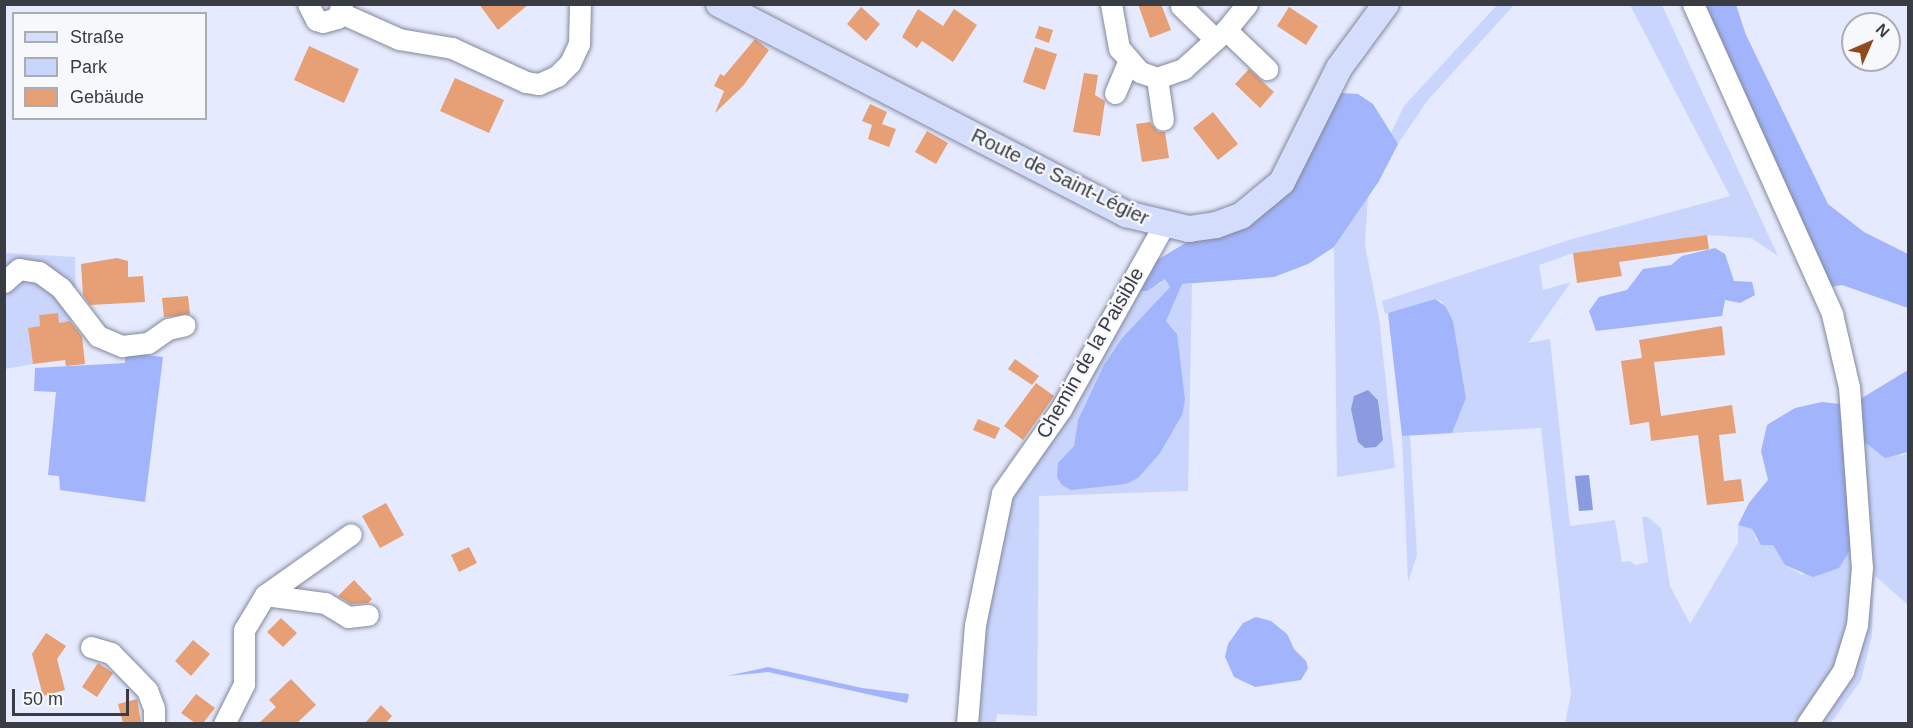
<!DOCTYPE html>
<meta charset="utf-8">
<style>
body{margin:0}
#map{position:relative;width:1913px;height:728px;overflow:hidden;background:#e5eafe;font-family:Helvetica,sans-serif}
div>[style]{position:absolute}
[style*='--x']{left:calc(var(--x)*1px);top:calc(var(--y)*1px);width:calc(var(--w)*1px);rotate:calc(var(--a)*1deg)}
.green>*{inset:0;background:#cad5fd}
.forest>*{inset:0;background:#a2b4fb}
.water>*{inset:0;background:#8a9be0}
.building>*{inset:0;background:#e79f75}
.roads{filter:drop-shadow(0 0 2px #838899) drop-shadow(0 0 2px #838899)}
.minor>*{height:21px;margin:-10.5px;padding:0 10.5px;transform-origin:10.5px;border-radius:10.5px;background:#fff}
.major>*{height:26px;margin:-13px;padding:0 13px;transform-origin:13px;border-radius:13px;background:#d5ddfd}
span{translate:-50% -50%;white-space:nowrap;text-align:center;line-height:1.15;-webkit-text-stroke:4.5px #f7f8fc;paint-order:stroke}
.street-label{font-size:20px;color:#393c43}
.frame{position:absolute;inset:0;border:6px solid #393c43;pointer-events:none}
.legend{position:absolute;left:12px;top:12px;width:195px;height:108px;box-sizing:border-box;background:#f7f8fc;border:2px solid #abadb2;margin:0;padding:8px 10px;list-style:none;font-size:18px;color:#393c43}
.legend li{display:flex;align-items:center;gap:12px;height:30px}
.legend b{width:30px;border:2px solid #abadb2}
.north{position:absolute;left:1841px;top:12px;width:60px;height:60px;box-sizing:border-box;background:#f7f8fc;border:2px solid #abadb2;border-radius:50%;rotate:45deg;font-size:16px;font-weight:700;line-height:24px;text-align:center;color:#393c43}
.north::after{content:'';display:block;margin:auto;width:21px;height:27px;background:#8f4b1e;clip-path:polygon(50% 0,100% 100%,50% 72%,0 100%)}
.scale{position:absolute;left:12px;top:689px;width:117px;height:27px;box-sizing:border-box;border:3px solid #393c43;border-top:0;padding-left:8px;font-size:18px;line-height:21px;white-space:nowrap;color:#393c43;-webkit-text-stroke:4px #f7f8fc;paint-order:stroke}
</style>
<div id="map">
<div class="green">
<div style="clip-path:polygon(1498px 4px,1514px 5px,1427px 101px,1398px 144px,1391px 133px,1404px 106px)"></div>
<div style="clip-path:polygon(1630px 5px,1662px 5px,1778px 256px,1751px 238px,1707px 235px,1573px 253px,1539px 265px,1543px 290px,1571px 282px,1528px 343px,1550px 339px,1570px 526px,1615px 520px,1622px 562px,1630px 561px,1635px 565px,1648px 562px,1642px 517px,1648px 517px,1661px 528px,1670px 586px,1690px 624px,1738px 543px,1738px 525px,1752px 529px,1756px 540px,1773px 545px,1785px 565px,1802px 575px,1854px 539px,1850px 639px,1802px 723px,1565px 723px,1571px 694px,1541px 428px,1452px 433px,1466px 398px,1453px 321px,1442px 302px,1435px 299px,1385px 314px,1382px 301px,1569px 240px,1730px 196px)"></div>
<div style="clip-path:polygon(evenodd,1368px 195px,1365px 245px,1379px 318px,1395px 468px,1337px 477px,1334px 247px,1368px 195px,1372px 393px,1379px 401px,1378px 407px,1359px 434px,1352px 403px,1372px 393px)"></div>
<div style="clip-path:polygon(5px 253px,75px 257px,76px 299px,59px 283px,5px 275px)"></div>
<div style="clip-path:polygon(31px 274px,80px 320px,59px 323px,57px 313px,39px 315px,40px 326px,28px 328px,33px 364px,5px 369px,5px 289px)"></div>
<div style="clip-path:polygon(1165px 279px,1170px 287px,1122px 338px,1078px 420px,1074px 446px,1056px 471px,1175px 331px,1166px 321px,1168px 313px,1182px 283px,1192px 284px,1188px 491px,1039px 496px,1037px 716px,997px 714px,996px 723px,976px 724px,979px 639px,1001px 513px,1134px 289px,1159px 284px)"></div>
<div style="clip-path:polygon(1402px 436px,1410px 436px,1417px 555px,1408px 582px)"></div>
<div style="clip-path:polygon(1858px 437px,1902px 456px,1908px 452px,1908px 605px,1874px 575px,1872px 635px,1861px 680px,1831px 723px,1811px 724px,1846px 673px)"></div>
</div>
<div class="forest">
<div style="clip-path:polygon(1693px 5px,1736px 5px,1746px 35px,1828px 204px,1864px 232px,1908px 254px,1908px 308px,1842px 285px,1821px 289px)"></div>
<div style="clip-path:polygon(1340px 93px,1358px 94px,1373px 104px,1398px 144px,1379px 181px,1334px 247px,1308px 264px,1274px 277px,1182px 284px,1166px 321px,1177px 334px,1185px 400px,1182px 415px,1160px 453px,1138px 478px,1126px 484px,1071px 490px,1062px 485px,1057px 477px,1058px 463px,1074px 446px,1078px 420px,1104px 365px,1122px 338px,1170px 287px,1165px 279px,1147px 291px,1137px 291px,1149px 265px,1187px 242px,1219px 238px,1276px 205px,1294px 183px)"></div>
<div style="clip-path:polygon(1715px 248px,1725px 254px,1734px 281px,1752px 282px,1755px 295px,1740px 303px,1725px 300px,1722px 316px,1596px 331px,1589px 311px,1599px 297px,1627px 290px,1643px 269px,1671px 265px,1682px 256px)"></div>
<div style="clip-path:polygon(1435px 299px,1445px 306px,1453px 321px,1466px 398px,1452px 433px,1402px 436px,1388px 313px)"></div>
<div style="clip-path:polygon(125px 353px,163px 357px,145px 502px,60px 490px,59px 476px,48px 475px,56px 392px,34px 391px,35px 368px,125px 363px)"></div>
<div style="clip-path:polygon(1908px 370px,1908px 452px,1885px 458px,1858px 437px,1857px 401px)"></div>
<div style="clip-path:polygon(1822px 402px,1840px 404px,1851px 549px,1839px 568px,1813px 577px,1785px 565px,1773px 545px,1761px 545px,1752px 529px,1738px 525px,1749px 503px,1768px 480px,1761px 451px,1767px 425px,1795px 408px)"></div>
<div style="clip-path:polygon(1256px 617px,1271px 621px,1287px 634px,1294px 649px,1306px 661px,1308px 668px,1301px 680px,1255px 687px,1234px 677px,1225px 657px,1228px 644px,1243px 623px)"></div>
<div style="clip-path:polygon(768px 667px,862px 688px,909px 694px,907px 703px,768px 672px,727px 676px)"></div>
</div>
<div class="water">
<div style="clip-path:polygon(1368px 390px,1378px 400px,1383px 440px,1376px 447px,1365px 448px,1358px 442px,1351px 409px,1354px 396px)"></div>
<div style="clip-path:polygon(1589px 475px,1593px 510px,1579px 511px,1575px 476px)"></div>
</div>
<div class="building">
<div style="clip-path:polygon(479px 4px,529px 4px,498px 30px)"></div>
<div style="clip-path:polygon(1138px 4px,1161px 4px,1171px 30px,1150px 38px)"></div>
<div style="clip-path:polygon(861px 7px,880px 24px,866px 41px,847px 24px)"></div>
<div style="clip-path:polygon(1289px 7px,1318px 26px,1306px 45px,1277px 26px)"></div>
<div style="clip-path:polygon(918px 9px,943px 26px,954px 9px,977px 25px,953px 62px,922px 41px,917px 48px,902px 37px)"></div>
<div style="clip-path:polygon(1039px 26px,1053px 30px,1049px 43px,1035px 38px)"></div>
<div style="clip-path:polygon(755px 39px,769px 50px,743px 86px,715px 113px,724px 91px,714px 86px,720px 74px,724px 76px)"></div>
<div style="clip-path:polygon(309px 46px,359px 69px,344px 103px,294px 80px)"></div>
<div style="clip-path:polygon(1035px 47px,1057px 54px,1045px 90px,1023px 82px)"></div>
<div style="clip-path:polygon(1249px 69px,1274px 92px,1260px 108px,1235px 84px)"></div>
<div style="clip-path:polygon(1084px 73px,1098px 75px,1095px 95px,1105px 101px,1100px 136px,1073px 132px)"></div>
<div style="clip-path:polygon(455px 78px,504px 100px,489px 133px,440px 111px)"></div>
<div style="clip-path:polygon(870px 104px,887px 112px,882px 124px,896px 129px,889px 147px,868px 139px,872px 125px,862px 121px)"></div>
<div style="clip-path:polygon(1213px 112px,1238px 144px,1218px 160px,1193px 128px)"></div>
<div style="clip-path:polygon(1150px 122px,1158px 132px,1165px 132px,1169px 158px,1142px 162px,1136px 124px)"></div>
<div style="clip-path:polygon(927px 131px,948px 143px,936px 164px,915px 152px)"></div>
<div style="clip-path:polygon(1707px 235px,1709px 249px,1619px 262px,1622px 276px,1577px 283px,1573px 253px)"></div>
<div style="clip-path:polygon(117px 258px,128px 261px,128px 277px,143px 276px,145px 302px,90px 305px,83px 295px,81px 264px)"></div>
<div style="clip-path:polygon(188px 296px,190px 314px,164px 317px,162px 298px)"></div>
<div style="clip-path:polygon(58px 313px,59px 323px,70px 321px,82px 336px,85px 364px,66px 366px,65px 360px,33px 364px,28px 328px,40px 326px,39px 315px)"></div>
<div style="clip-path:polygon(1722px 326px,1725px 355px,1654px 362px,1661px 416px,1732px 405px,1736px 433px,1719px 435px,1724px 481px,1741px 479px,1744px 501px,1707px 505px,1698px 435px,1651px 441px,1649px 422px,1630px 425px,1621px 361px,1642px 358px,1639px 340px)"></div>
<div style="clip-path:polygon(1015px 359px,1039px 376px,1032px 385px,1008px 369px)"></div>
<div style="clip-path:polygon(1036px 383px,1054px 396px,1023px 440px,1004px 426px)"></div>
<div style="clip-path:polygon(978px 419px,1000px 428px,995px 439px,973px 430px)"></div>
<div style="clip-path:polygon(386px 503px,404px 535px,380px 548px,362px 516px)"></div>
<div style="clip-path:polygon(469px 547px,477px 563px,459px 572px,451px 555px)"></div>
<div style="clip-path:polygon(354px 580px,372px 599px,368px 603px,351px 604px,338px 596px)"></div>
<div style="clip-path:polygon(281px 618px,297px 633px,283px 647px,267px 632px)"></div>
<div style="clip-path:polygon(46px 633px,66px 646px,57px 659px,65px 690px,43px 696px,32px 654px)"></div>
<div style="clip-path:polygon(193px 640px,210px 654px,191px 676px,175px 661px)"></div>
<div style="clip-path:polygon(98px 663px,113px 673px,97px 697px,82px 687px)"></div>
<div style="clip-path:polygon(291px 679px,316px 705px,297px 723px,259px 723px,276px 707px,269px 700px)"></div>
<div style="clip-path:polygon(196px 694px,215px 708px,203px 723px,195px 723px,181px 713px)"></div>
<div style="clip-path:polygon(137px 699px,141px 723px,123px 723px,118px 704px)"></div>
<div style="clip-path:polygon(381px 705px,392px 716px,386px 723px,365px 723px)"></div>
</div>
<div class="roads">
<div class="minor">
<div style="--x:308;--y:4;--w:18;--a:63"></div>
<div style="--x:316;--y:20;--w:7;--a:16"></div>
<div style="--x:323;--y:22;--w:15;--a:-16"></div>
<div style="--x:337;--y:18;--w:15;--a:-70"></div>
<div style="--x:1111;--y:4;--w:45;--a:79.7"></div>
<div style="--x:1119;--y:48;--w:32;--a:49"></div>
<div style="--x:1140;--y:72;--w:18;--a:19"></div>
<div style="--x:1157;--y:78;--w:28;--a:-19"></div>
<div style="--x:1183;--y:69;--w:58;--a:-42.2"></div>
<div style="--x:1226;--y:30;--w:33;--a:-51"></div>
<div style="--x:1693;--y:4;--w:340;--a:65.8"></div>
<div style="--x:1832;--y:314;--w:75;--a:76.9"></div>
<div style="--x:1849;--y:387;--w:180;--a:85.9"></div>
<div style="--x:1862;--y:567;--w:58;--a:94.9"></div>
<div style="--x:1857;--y:625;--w:48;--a:106.9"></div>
<div style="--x:1843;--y:671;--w:64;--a:124.2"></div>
<div style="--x:1181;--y:6;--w:47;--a:44.1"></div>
<div style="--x:341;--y:13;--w:64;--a:24.1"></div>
<div style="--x:399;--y:39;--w:54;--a:9.6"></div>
<div style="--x:452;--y:48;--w:81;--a:24.7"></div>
<div style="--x:526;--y:82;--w:13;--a:9"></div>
<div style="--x:539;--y:84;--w:20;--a:-24"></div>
<div style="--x:557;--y:76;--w:18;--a:-45"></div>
<div style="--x:570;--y:63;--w:21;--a:-65"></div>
<div style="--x:579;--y:44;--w:40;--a:-88.6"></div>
<div style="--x:1226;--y:30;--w:57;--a:43.6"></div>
<div style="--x:1157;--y:78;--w:42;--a:81.9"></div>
<div style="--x:1115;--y:93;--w:36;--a:-67"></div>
<div style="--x:4;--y:282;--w:20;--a:-41"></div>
<div style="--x:19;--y:269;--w:20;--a:9"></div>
<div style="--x:39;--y:272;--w:27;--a:36"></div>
<div style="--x:61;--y:288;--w:61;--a:52.4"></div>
<div style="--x:98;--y:336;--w:26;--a:23"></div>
<div style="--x:122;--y:346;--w:26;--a:-7"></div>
<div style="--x:148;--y:343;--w:24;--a:-35"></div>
<div style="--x:168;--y:329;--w:17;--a:-13"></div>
<div style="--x:265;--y:595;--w:61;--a:7.6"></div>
<div style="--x:325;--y:603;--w:27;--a:31"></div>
<div style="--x:348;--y:617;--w:20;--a:-6"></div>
<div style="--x:91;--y:647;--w:21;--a:17"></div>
<div style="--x:111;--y:653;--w:52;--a:45.8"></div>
<div style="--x:147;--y:690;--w:19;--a:69"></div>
<div style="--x:154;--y:708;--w:16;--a:90"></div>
<div style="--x:224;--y:724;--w:45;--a:-63.4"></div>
<div style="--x:244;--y:684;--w:54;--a:-90"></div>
<div style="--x:244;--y:630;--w:41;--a:-59"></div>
<div style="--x:265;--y:595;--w:105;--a:-35.3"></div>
<div style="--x:967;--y:724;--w:99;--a:-85.4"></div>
<div style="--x:975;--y:625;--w:135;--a:-78.4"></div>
<div style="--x:1002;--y:493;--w:103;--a:-54.9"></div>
<div style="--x:1061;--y:409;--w:211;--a:-60.8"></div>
</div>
<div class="major">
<div style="--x:719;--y:4;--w:458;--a:27.3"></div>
<div style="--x:1126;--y:214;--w:65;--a:13.4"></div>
<div style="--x:1189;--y:229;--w:27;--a:-8"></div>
<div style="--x:1216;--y:225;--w:27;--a:-20"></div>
<div style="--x:1241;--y:216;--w:53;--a:-39.7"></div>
<div style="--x:1282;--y:182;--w:127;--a:-63.4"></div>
<div style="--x:1339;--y:68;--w:79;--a:-53.7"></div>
</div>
</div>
<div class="street-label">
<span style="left:1060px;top:177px;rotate:26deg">Route de Saint-Légier</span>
<span style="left:1090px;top:353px;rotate:-60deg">Chemin de la Paisible</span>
</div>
<div class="frame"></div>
<ul class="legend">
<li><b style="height:8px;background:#d5ddfd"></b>Straße</li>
<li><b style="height:16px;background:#cad5fd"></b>Park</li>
<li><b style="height:16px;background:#e79f75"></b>Gebäude</li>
</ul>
<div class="north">N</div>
<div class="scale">50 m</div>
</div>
